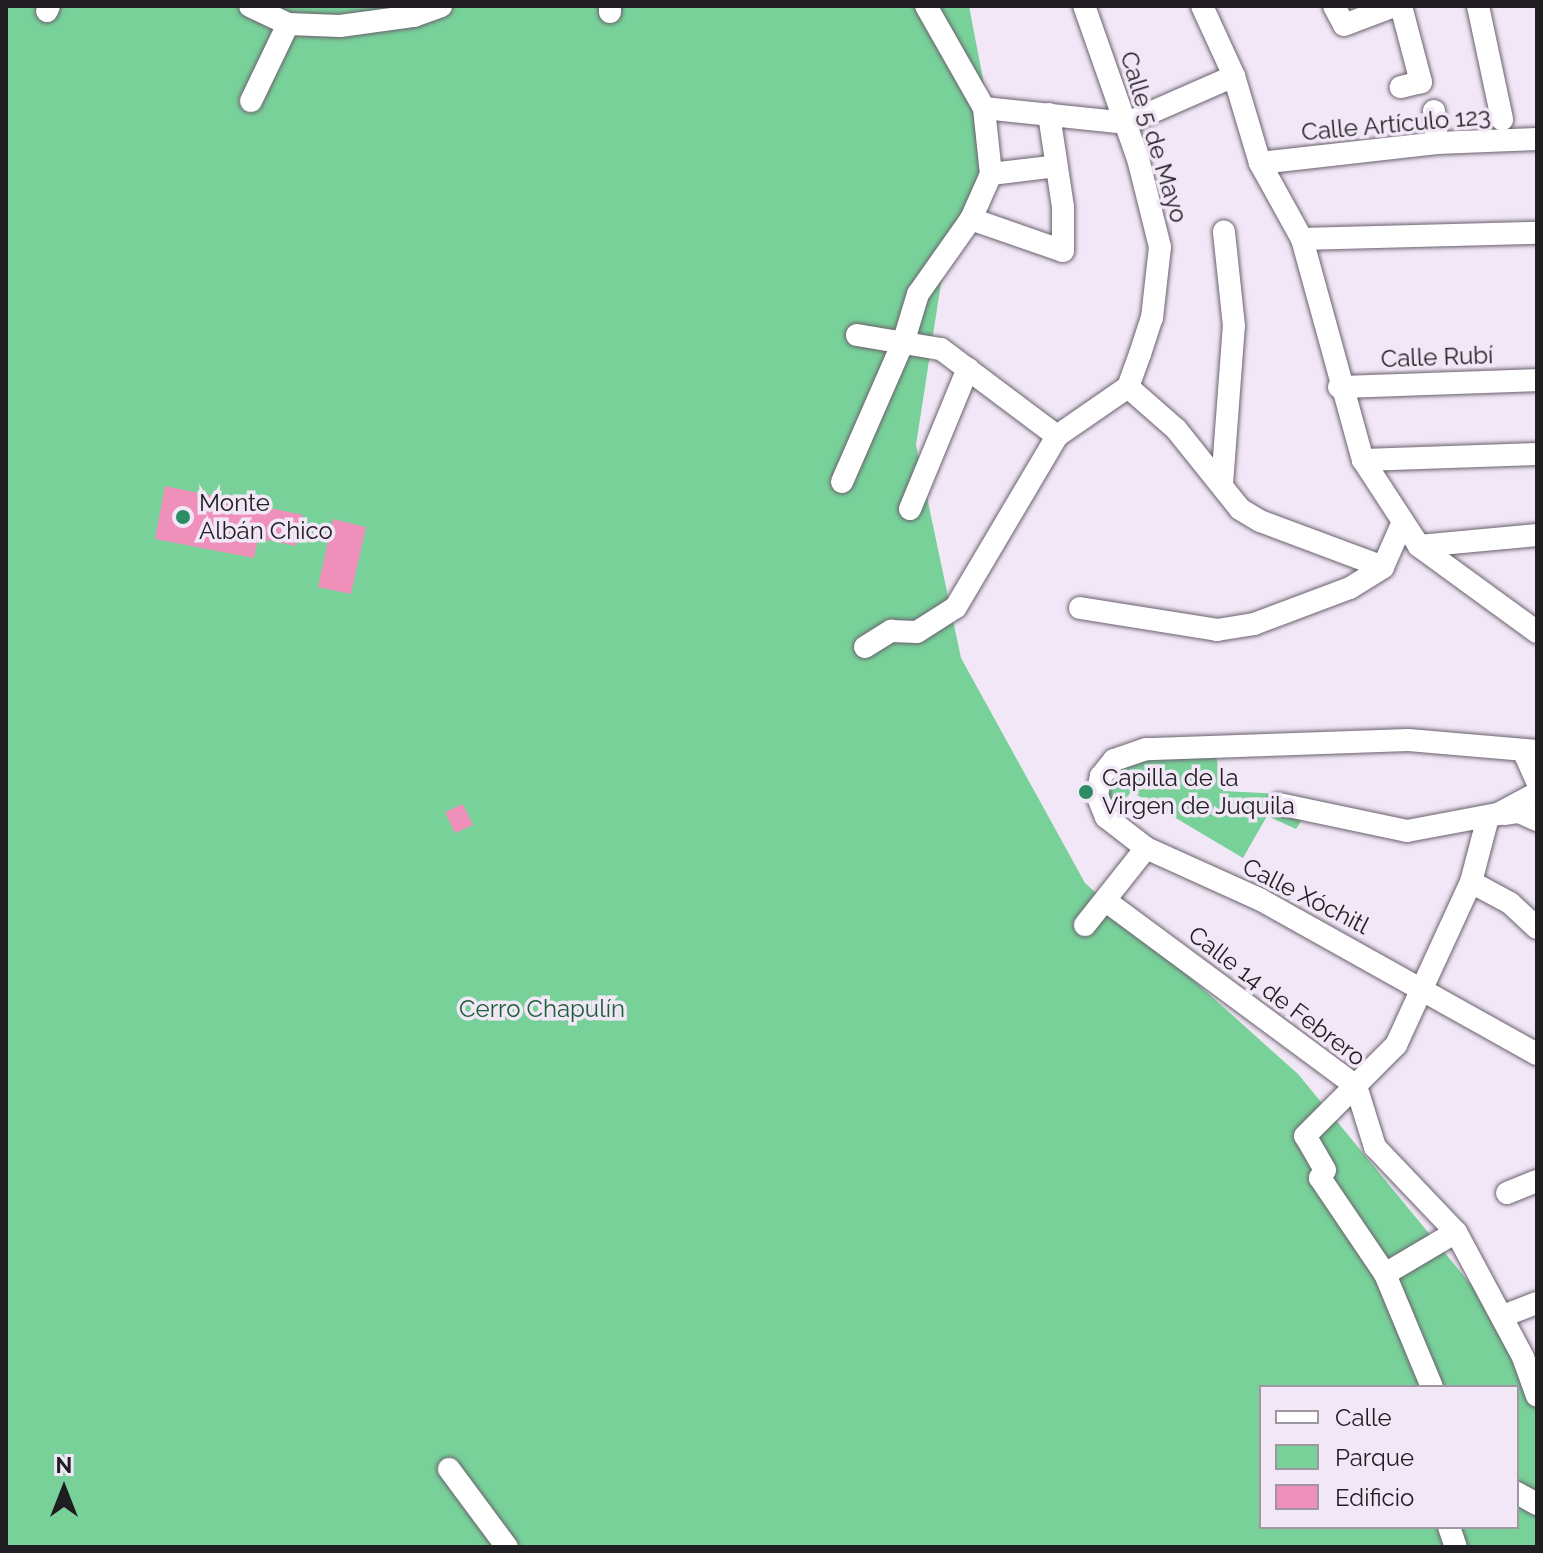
<!DOCTYPE html>
<meta charset="utf-8">
<style>
body{margin:0}
#map{position:relative;width:1543px;height:1553px;overflow:hidden;background:#f1e7f6;font-family:Raleway,sans-serif}
div>[style]{position:absolute}
[style*='--x']{left:calc(var(--x)*1px);top:calc(var(--y)*1px);width:calc(var(--w)*1px);rotate:calc(var(--a)*1deg)}
.green>*{inset:0;background:#78d199}
.building>*{inset:0;background:#ee90b9}
.roads{filter:drop-shadow(0 0 2px #6a616e) drop-shadow(0 0 2px #6a616e)}
.minor>*{height:22px;margin:-11px;padding:0 11px;transform-origin:11px;border-radius:11px;background:#fff}
.dots>*{width:22px;height:22px;translate:-50% -50%;box-sizing:border-box;border:4px solid #f1e7f6;border-radius:50%}
span{translate:-50% -50%;white-space:nowrap;text-align:center;line-height:1.15;-webkit-text-stroke:7px #f1e7f6;paint-order:stroke}
.street-label{font-size:24px;color:#211e23}
.poi-label{font-size:24px;color:#211e23}
.left{translate:0 -50%;text-align:left}
.park-label{font-size:24px;color:#1b5f39}
.frame{position:absolute;inset:0;border:8px solid #211e23;pointer-events:none}
.legend{position:absolute;left:1259px;top:1385px;width:260px;height:144px;box-sizing:border-box;background:#f1e7f6;border:2px solid #9e97a2;margin:0;padding:10px 14px;list-style:none;font-size:24px;color:#211e23}
.legend li{display:flex;align-items:center;gap:16px;height:40px}
.legend b{width:40px;border:2px solid #9e97a2}
.north{position:absolute;left:24px;top:1449px;width:80px;height:80px;-webkit-text-stroke:6px #f1e7f6;paint-order:stroke;rotate:0deg;font-size:22px;font-weight:700;line-height:32px;text-align:center;color:#211e23}
.north::after{content:'';display:block;margin:auto;width:28px;height:36px;background:#211e23;clip-path:polygon(50% 0,100% 100%,50% 72%,0 100%)}
</style>
<div id="map">
<div class="green">
<div style="clip-path:polygon(evenodd,6px 6px,969px 6px,995px 142px,993px 193px,984px 219px,953px 254px,941px 283px,916px 445px,961px 658px,1085px 883px,1298px 1074px,1537px 1365px,1537px 1547px,6px 1547px,6px 6px,1261px 1387px,1517px 1387px,1517px 1527px,1261px 1527px,1261px 1387px)"></div>
<div style="clip-path:polygon(1214px 745px,1223px 791px,1280px 794px,1303px 818px,1296px 829px,1267px 816px,1243px 858px,1132px 792px,1106px 817px,1101px 776px,1114px 760px)"></div>
</div>
<div class="building">
<div style="clip-path:polygon(165px 486px,303px 515px,296px 546px,258px 538px,254px 558px,155px 539px)"></div>
<div style="clip-path:polygon(333px 519px,366px 527px,351px 594px,318px 587px)"></div>
<div style="clip-path:polygon(463px 804px,473px 825px,455px 833px,445px 812px)"></div>
</div>
<div class="roads">
<div class="minor">
<div style="--x:250;--y:6;--w:42;--a:25.3"></div>
<div style="--x:288;--y:24;--w:52;--a:2.2"></div>
<div style="--x:340;--y:26;--w:75;--a:-7.7"></div>
<div style="--x:414;--y:16;--w:29;--a:-20"></div>
<div style="--x:610;--y:6;--w:6;--a:90"></div>
<div style="--x:1202;--y:6;--w:77;--a:65.4"></div>
<div style="--x:1234;--y:76;--w:91;--a:73.4"></div>
<div style="--x:1260;--y:163;--w:87;--a:61.1"></div>
<div style="--x:1302;--y:239;--w:229;--a:74.6"></div>
<div style="--x:1363;--y:460;--w:103;--a:56.9"></div>
<div style="--x:1419;--y:546;--w:146;--a:36.1"></div>
<div style="--x:1334;--y:6;--w:21;--a:62"></div>
<div style="--x:1344;--y:25;--w:53;--a:-20.8"></div>
<div style="--x:1401;--y:6;--w:79;--a:75.3"></div>
<div style="--x:1421;--y:82;--w:21;--a:166"></div>
<div style="--x:1478;--y:6;--w:116;--a:78"></div>
<div style="--x:47;--y:11;--w:5;--a:-68"></div>
<div style="--x:251;--y:101;--w:85;--a:-64.3"></div>
<div style="--x:984;--y:108;--w:144;--a:6"></div>
<div style="--x:1127;--y:123;--w:117;--a:-23.7"></div>
<div style="--x:1434;--y:111;--w:32;--a:85"></div>
<div style="--x:1260;--y:163;--w:178;--a:-6.4"></div>
<div style="--x:1437;--y:143;--w:100;--a:-2.3"></div>
<div style="--x:991;--y:174;--w:66;--a:-6.9"></div>
<div style="--x:971;--y:219;--w:97;--a:19.2"></div>
<div style="--x:1063;--y:251;--w:44;--a:-90"></div>
<div style="--x:1063;--y:207;--w:94;--a:-98.6"></div>
<div style="--x:1302;--y:239;--w:235;--a:-1.5"></div>
<div style="--x:857;--y:335;--w:85;--a:9.5"></div>
<div style="--x:941;--y:349;--w:145;--a:36.9"></div>
<div style="--x:1128;--y:387;--w:64;--a:41.2"></div>
<div style="--x:1176;--y:429;--w:102;--a:51.3"></div>
<div style="--x:1240;--y:509;--w:23;--a:31"></div>
<div style="--x:1260;--y:521;--w:131;--a:20.5"></div>
<div style="--x:1339;--y:387;--w:198;--a:-2"></div>
<div style="--x:1363;--y:460;--w:174;--a:-2"></div>
<div style="--x:842;--y:482;--w:155;--a:-66.4"></div>
<div style="--x:904;--y:340;--w:48;--a:-73.1"></div>
<div style="--x:918;--y:294;--w:92;--a:-54.8"></div>
<div style="--x:971;--y:219;--w:49;--a:-66"></div>
<div style="--x:991;--y:174;--w:66;--a:-96.1"></div>
<div style="--x:984;--y:108;--w:117;--a:-119.6"></div>
<div style="--x:1222;--y:484;--w:158;--a:-85.7"></div>
<div style="--x:1234;--y:326;--w:95;--a:-96.1"></div>
<div style="--x:910;--y:509;--w:152;--a:-67.6"></div>
<div style="--x:1419;--y:546;--w:119;--a:-5.3"></div>
<div style="--x:1080;--y:608;--w:139;--a:9.1"></div>
<div style="--x:1217;--y:630;--w:37;--a:-9"></div>
<div style="--x:1254;--y:624;--w:103;--a:-20.6"></div>
<div style="--x:1350;--y:588;--w:39;--a:-32"></div>
<div style="--x:1383;--y:567;--w:47;--a:-66.2"></div>
<div style="--x:865;--y:647;--w:31;--a:-32"></div>
<div style="--x:891;--y:631;--w:26;--a:2"></div>
<div style="--x:917;--y:632;--w:46;--a:-32.7"></div>
<div style="--x:956;--y:607;--w:199;--a:-59.4"></div>
<div style="--x:1057;--y:436;--w:86;--a:-34.6"></div>
<div style="--x:1128;--y:387;--w:35;--a:-70"></div>
<div style="--x:1140;--y:354;--w:38;--a:-72"></div>
<div style="--x:1152;--y:318;--w:71;--a:-83.6"></div>
<div style="--x:1160;--y:247;--w:91;--a:-104"></div>
<div style="--x:1138;--y:159;--w:162;--a:-109.4"></div>
<div style="--x:1523;--y:750;--w:34;--a:66"></div>
<div style="--x:1537;--y:751;--w:129;--a:-175.1"></div>
<div style="--x:1408;--y:740;--w:262;--a:178"></div>
<div style="--x:1146;--y:749;--w:34;--a:161"></div>
<div style="--x:1114;--y:760;--w:21;--a:129"></div>
<div style="--x:1101;--y:776;--w:19;--a:102"></div>
<div style="--x:1097;--y:795;--w:24;--a:68"></div>
<div style="--x:1106;--y:817;--w:51;--a:37.8"></div>
<div style="--x:1146;--y:848;--w:126;--a:24.3"></div>
<div style="--x:1261;--y:900;--w:316;--a:29.2"></div>
<div style="--x:1279;--y:804;--w:131;--a:11.9"></div>
<div style="--x:1407;--y:831;--w:93;--a:-10.6"></div>
<div style="--x:1498;--y:814;--w:44;--a:-28.3"></div>
<div style="--x:1504;--y:814;--w:15;--a:-8"></div>
<div style="--x:1519;--y:812;--w:20;--a:24"></div>
<div style="--x:1471;--y:882;--w:44;--a:28.3"></div>
<div style="--x:1510;--y:903;--w:37;--a:43"></div>
<div style="--x:1106;--y:901;--w:311;--a:36.5"></div>
<div style="--x:1356;--y:1086;--w:64;--a:72.7"></div>
<div style="--x:1375;--y:1147;--w:117;--a:46.4"></div>
<div style="--x:1456;--y:1232;--w:142;--a:61.8"></div>
<div style="--x:1523;--y:1357;--w:41;--a:70.3"></div>
<div style="--x:1085;--y:925;--w:98;--a:-51.6"></div>
<div style="--x:1507;--y:1193;--w:32;--a:-22"></div>
<div style="--x:1385;--y:1274;--w:82;--a:-30.6"></div>
<div style="--x:1503;--y:1316;--w:36;--a:-21"></div>
<div style="--x:1432;--y:1387;--w:122;--a:-112.6"></div>
<div style="--x:1385;--y:1274;--w:116;--a:-124.1"></div>
<div style="--x:1320;--y:1178;--w:9;--a:-58"></div>
<div style="--x:1325;--y:1170;--w:39;--a:-120"></div>
<div style="--x:1305;--y:1136;--w:129;--a:-45"></div>
<div style="--x:1396;--y:1045;--w:179;--a:-65.3"></div>
<div style="--x:1471;--y:882;--w:67;--a:-75.3"></div>
<div style="--x:449;--y:1469;--w:97;--a:53.4"></div>
<div style="--x:1517;--y:1493;--w:23;--a:29"></div>
<div style="--x:1449;--y:1527;--w:21;--a:71"></div>
</div>
</div>
<div class="dots">
<div style="left:183px;top:517px;background:#2c8c64"></div>
<div style="left:1086px;top:792px;background:#2c8c64"></div>
</div>
<div class="street-label">
<span style="left:1396px;top:124px;rotate:-5deg">Calle Artículo 123</span>
<span style="left:1154px;top:137px;rotate:73deg">Calle 5 de Mayo</span>
<span style="left:1437px;top:357px;rotate:-2deg">Calle Rubí</span>
<span style="left:1306px;top:896px;rotate:27deg">Calle Xóchitl</span>
<span style="left:1277px;top:996px;rotate:37deg">Calle 14 de Febrero</span>
</div>
<div class="poi-label">
<span class="left" style="left:199px;top:517px">Monte<br>Albán Chico</span>
<span class="left" style="left:1102px;top:792px">Capilla de la<br>Virgen de Juquila</span>
</div>
<div class="park-label">
<span style="left:542px;top:1009px">Cerro Chapulín</span>
</div>
<div class="frame"></div>
<ul class="legend">
<li><b style="height:10px;background:#fff"></b>Calle</li>
<li><b style="height:22px;background:#78d199"></b>Parque</li>
<li><b style="height:22px;background:#ee90b9"></b>Edificio</li>
</ul>
<div class="north">N</div>
</div>
